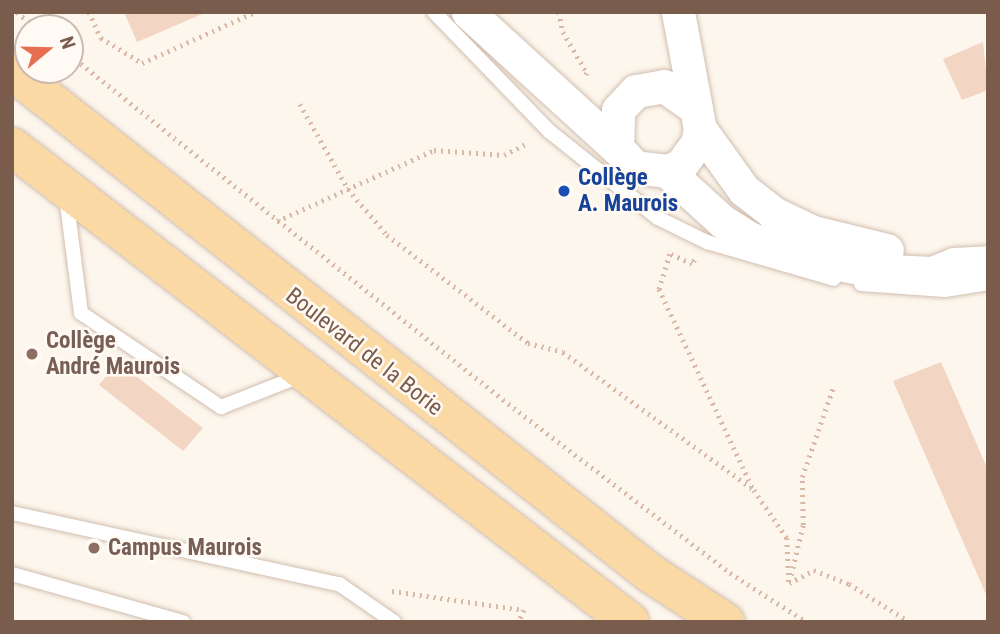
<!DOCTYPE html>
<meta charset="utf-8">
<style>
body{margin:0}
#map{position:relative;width:1000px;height:634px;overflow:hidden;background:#fdf6ec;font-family:"Roboto Condensed",sans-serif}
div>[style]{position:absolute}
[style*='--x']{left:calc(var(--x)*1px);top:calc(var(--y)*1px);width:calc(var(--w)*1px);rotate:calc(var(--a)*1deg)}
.building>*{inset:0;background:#f3d5c3}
.path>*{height:4.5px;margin-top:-2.25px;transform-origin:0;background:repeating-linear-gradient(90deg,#d9b8a5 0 2px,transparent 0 7px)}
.roads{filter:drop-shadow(0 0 2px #d1beb0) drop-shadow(0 0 2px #d1beb0)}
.service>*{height:14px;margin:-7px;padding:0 7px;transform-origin:7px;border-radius:7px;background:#fff}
.tertiary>*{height:33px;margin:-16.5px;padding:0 16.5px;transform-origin:16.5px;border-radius:16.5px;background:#fff}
.primary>*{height:38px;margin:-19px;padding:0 19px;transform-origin:19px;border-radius:19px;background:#fbd9a5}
.dots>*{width:19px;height:19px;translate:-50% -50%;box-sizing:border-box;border:4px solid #fffaf3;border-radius:50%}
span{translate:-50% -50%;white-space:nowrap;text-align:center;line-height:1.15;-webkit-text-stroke:5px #fffaf3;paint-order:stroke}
.transit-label{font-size:23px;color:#164399;font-weight:700}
.left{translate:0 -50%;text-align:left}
.education-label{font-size:23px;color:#785e54;font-weight:700}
.street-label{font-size:23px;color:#7a5c4d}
.frame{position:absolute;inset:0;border:14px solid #7a5c4d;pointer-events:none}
.north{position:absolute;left:14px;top:14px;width:70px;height:70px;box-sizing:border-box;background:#fffaf3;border:2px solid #cabbb1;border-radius:50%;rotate:71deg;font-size:19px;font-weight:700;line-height:28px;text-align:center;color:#7a5c4d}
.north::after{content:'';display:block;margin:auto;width:24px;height:32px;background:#e76f51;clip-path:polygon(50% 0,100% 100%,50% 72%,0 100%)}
</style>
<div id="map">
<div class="building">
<div style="clip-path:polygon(124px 12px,207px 12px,137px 42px)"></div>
<div style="clip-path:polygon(983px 42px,988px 90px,962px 100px,943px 59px)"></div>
<div style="clip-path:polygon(118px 362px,203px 428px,183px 451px,99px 385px)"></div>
<div style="clip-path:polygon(941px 362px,988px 470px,988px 599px,893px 381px)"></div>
</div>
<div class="path">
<div style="--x:17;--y:12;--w:25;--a:40"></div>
<div style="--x:89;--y:12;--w:29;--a:65"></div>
<div style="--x:101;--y:38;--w:48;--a:31.4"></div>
<div style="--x:142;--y:63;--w:124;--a:-24.3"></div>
<div style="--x:559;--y:12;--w:20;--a:79"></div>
<div style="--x:563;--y:32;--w:48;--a:59.7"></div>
<div style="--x:587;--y:73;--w:4;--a:117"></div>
<div style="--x:70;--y:55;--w:574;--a:38.49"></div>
<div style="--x:519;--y:412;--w:265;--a:37.3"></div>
<div style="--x:730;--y:573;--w:91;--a:32.5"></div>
<div style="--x:300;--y:104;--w:98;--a:60.5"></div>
<div style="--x:348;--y:189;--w:60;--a:49.7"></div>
<div style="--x:387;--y:235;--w:178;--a:37.5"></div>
<div style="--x:528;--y:343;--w:36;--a:14"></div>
<div style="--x:563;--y:352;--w:236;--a:35.8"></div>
<div style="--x:754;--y:490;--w:58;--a:55.5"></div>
<div style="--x:787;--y:538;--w:45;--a:87.5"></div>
<div style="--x:277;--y:221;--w:172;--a:-24.3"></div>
<div style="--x:434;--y:150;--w:70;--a:4.1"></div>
<div style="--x:504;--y:155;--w:27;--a:-27"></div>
<div style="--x:695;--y:260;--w:5;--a:127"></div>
<div style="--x:692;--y:264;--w:24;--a:-156"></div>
<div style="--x:670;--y:254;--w:37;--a:107"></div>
<div style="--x:659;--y:289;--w:219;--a:64.8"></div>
<div style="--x:791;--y:575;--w:51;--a:-76.5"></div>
<div style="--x:803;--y:525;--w:48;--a:-91.2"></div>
<div style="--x:802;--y:477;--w:94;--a:-70.8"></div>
<div style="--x:789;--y:583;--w:28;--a:-27"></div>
<div style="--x:814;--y:570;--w:38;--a:22"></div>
<div style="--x:849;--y:584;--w:72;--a:31.9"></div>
<div style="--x:392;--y:591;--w:133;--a:8.2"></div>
<div style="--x:524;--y:610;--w:13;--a:113"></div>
</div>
<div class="roads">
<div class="service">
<div style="--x:434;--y:12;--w:165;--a:46"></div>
<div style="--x:549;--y:131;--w:139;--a:38.6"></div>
<div style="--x:658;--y:218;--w:55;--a:26.1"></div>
<div style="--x:707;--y:242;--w:132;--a:16.2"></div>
<div style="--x:66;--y:196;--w:118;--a:82.7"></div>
<div style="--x:81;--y:313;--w:169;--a:33.9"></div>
<div style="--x:221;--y:407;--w:85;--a:-21.4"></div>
<div style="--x:861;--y:284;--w:84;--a:4.1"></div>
<div style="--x:945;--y:290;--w:44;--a:-9.2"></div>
<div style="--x:12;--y:513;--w:335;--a:12.3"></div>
<div style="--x:339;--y:584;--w:67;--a:34.6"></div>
<div style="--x:12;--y:574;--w:178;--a:15.7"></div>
</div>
<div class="tertiary">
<div style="--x:468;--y:12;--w:202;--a:42.4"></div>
<div style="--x:678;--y:12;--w:119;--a:79.4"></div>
<div style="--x:700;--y:129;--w:14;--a:102"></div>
<div style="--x:697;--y:143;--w:29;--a:126"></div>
<div style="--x:680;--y:166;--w:14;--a:159"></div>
<div style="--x:667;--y:171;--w:32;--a:-173"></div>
<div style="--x:635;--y:167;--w:26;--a:-133"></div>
<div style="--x:617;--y:148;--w:38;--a:-88"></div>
<div style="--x:618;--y:110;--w:26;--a:-47"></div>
<div style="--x:636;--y:91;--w:28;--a:-10"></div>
<div style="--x:664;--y:86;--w:38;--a:35"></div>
<div style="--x:700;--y:129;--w:75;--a:54.2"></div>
<div style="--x:744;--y:190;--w:37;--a:38"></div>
<div style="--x:773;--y:213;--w:44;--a:25.4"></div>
<div style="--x:813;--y:232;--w:76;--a:13.7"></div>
<div style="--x:667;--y:171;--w:74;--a:42.3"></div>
<div style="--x:722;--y:221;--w:34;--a:32"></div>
<div style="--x:751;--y:239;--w:60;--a:18.4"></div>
<div style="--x:808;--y:258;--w:63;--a:11"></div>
<div style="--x:870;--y:270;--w:62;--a:2.8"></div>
<div style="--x:932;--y:273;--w:24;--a:-22"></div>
<div style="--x:954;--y:264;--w:34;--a:-3"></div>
</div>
<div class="primary">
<div style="--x:12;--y:71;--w:812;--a:38.2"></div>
<div style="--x:650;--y:573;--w:90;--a:33.2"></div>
<div style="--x:12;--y:147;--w:779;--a:37.55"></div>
</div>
</div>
<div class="dots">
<div style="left:564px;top:191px;background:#1a4fb4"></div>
<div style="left:32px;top:354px;background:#8d6e63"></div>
<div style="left:94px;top:548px;background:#8d6e63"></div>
</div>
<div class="transit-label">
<span class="left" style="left:578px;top:191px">Collège<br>A. Maurois</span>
</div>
<div class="education-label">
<span class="left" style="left:46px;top:354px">Collège<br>André Maurois</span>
<span class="left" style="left:108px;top:548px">Campus Maurois</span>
</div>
<div class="street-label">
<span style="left:364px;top:352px;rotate:38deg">Boulevard de la Borie</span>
</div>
<div class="frame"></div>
<div class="north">N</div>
</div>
